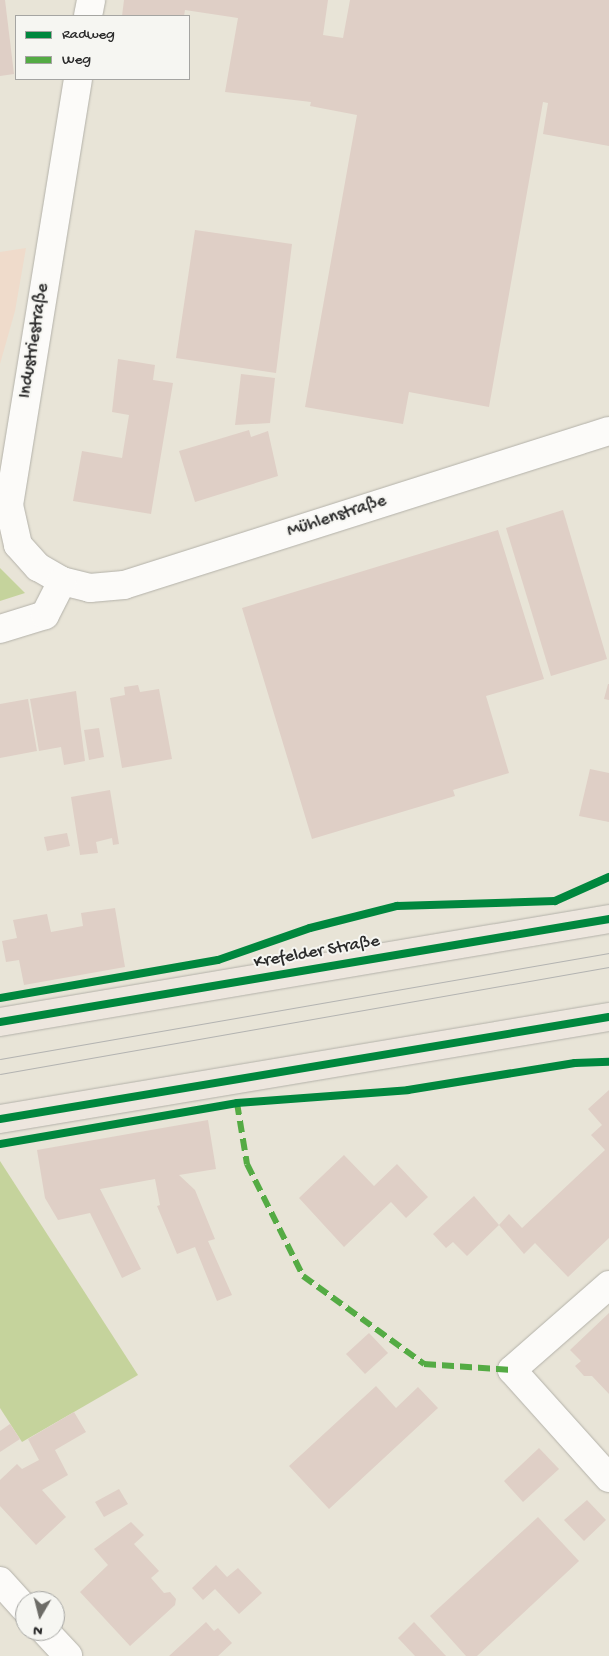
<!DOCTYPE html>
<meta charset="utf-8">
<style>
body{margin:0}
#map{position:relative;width:609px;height:1656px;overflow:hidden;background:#e8e4d7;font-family:"Gochi Hand",sans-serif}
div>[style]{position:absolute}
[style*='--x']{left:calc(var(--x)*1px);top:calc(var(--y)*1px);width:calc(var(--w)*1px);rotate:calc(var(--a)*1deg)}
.built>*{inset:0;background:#efdbcb}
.green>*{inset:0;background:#c5d39c}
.building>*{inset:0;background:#dfcfc6}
.roads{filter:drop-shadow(0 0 1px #b3b1a9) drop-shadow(0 0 1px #b3b1a9)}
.minor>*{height:28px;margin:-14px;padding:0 14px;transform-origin:14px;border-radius:14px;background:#fcfbf9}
.major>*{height:28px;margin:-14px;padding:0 14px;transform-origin:14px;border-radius:14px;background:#ede6de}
.tram>*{height:1px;margin:-0.5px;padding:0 0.5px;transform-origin:0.5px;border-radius:0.5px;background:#b3b3b1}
.quiet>*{height:6px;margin-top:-3px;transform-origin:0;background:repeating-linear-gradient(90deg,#54ab44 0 12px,transparent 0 18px)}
.cycleway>*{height:8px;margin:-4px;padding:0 4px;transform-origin:4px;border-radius:4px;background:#00873e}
span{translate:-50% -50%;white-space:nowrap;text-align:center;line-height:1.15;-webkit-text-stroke:4px #f6f6f2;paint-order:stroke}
.street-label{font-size:18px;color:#2b2b2b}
.legend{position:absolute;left:15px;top:15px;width:175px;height:65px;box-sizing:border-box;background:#f6f6f2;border:1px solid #a5a5a2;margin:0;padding:6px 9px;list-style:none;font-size:15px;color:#2b2b2b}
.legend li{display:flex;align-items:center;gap:10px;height:25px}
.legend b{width:25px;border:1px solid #a5a5a2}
.north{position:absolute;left:15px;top:1591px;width:50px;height:50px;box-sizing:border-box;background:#f6f6f2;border:1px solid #a5a5a2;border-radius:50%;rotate:188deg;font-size:14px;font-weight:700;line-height:20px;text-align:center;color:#2b2b2b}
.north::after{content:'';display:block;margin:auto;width:18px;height:22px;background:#6d6c67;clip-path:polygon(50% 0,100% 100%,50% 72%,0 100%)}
</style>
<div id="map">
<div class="built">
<div style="clip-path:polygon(26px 248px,15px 311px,0 364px,0 252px)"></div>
</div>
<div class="green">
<div style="clip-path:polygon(0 568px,25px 593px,0 601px)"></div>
<div style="clip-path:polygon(0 1161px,138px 1375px,22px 1442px,0 1408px)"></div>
</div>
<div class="building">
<div style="clip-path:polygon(0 0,5px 0,14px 74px,0 76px)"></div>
<div style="clip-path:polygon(124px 0,328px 0,323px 35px,343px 38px,350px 0,609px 0,609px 146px,543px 134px,548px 103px,543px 102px,489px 407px,409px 392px,403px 424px,305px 407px,357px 115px,310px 106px,311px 102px,225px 92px,238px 18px,185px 10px,184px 16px,122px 16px)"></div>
<div style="clip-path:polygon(195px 230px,292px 244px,276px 373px,176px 358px)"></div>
<div style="clip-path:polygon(118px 359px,155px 365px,153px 380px,173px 383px,151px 514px,73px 501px,82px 451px,122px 458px,129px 415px,112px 412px)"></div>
<div style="clip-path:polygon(241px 374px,275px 378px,270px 423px,235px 425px)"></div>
<div style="clip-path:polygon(249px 430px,251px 437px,268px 431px,278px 476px,195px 502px,179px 451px)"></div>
<div style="clip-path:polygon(563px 510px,607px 659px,551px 676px,506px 528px)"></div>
<div style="clip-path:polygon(498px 530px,544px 679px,486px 696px,509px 773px,453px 790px,455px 796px,312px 839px,242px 608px)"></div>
<div style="clip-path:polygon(608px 684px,609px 684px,609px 700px,604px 699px)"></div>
<div style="clip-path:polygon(138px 685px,140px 692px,159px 689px,172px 759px,122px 768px,110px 698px,125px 695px,124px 687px)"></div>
<div style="clip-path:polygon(76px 691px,85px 761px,64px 765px,61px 747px,39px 751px,30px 699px)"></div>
<div style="clip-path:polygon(28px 699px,37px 751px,0 758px,0 704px)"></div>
<div style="clip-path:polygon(99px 728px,104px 757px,89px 760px,84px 730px)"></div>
<div style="clip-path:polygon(590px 769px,609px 773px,609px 822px,579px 816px)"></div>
<div style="clip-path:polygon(110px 790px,119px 844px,113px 845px,112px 838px,96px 842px,98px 853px,80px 855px,71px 797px)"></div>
<div style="clip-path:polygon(67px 833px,70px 846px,47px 851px,44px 837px)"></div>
<div style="clip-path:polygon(115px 908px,125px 967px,24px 985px,19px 960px,6px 962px,2px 941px,17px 938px,13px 920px,47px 914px,51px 932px,83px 926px,81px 913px)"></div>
<div style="clip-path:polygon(609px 1090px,609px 1238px,568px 1277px,535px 1243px,524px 1254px,499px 1225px,509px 1214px,522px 1228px,605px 1150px,591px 1135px,602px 1125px,588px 1109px)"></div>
<div style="clip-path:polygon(208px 1120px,216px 1169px,179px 1175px,195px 1190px,215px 1239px,208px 1241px,232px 1295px,217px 1301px,195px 1247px,177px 1254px,157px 1206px,160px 1205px,155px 1179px,100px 1189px,141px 1269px,122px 1278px,90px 1213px,58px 1220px,45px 1198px,37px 1150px)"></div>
<div style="clip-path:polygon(344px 1155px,374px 1186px,397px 1164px,428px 1197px,406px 1218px,391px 1202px,344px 1247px,299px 1198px)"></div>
<div style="clip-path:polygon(474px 1196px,499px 1225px,467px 1256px,453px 1242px,446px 1248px,433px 1234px)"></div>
<div style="clip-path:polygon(609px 1313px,609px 1394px,592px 1376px,584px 1376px,575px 1366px,581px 1361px,570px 1350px)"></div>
<div style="clip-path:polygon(369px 1333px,388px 1353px,365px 1374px,346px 1354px)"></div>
<div style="clip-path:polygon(376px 1386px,396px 1408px,418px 1387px,438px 1408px,329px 1509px,289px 1466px)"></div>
<div style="clip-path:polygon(74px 1412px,86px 1432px,55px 1450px,68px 1475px,42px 1490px,66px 1517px,36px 1545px,0 1506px,0 1480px,17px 1464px,22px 1469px,39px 1460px,28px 1439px)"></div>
<div style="clip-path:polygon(10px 1424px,20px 1439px,0 1452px,0 1431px)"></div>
<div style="clip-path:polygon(539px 1448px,559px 1469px,523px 1502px,504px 1481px)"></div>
<div style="clip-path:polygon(119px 1489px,128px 1504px,104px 1517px,95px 1502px)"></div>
<div style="clip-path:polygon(587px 1500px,606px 1520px,584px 1541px,564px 1520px)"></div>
<div style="clip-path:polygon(538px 1517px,579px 1561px,477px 1656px,466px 1656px,430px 1616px)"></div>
<div style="clip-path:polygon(131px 1522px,144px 1535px,134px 1544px,159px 1571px,151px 1578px,164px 1593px,170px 1592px,176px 1599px,175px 1605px,130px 1646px,80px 1592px,108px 1565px,94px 1549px)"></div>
<div style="clip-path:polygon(216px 1565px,227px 1577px,238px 1568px,262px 1593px,239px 1614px,215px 1589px,203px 1600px,192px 1588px)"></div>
<div style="clip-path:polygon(206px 1622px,214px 1631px,218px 1628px,232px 1643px,218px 1656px,169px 1656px)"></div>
<div style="clip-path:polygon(414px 1622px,446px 1656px,415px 1656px,398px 1638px)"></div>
</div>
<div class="roads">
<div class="minor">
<div style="--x:88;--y:16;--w:16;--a:-79"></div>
<div style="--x:78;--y:79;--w:432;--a:99.2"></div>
<div style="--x:9;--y:505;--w:41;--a:77.3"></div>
<div style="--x:18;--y:545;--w:30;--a:48"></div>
<div style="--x:38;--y:567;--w:28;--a:30"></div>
<div style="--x:62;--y:581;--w:29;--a:14"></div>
<div style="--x:90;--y:588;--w:34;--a:-5"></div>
<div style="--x:124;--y:585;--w:509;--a:-17.62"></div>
<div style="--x:0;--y:629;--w:47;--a:-17.3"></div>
<div style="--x:45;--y:615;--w:38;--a:-63"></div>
<div style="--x:609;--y:1285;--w:129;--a:138.8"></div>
<div style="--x:512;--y:1370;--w:145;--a:48.1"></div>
<div style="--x:0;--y:1581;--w:38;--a:48"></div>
<div style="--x:45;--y:1631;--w:34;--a:47"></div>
</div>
<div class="major">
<div style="--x:0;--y:1022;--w:618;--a:-9.6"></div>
<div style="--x:0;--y:1119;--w:617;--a:-9.51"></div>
</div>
</div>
<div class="tram">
<div style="--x:0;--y:1059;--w:618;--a:-9.87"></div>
<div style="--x:0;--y:1074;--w:618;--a:-9.97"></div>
</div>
<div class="quiet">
<div style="--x:237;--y:1103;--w:62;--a:80.7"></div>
<div style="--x:247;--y:1164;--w:125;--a:63.4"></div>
<div style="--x:303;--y:1276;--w:150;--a:36"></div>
<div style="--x:424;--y:1364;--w:88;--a:3.9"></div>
</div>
<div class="cycleway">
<div style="--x:0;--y:998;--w:221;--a:-9.9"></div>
<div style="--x:218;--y:960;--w:97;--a:-19.2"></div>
<div style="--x:310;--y:928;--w:90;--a:-14.2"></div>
<div style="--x:397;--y:906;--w:158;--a:-1.8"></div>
<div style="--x:555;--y:901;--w:59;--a:-24"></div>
<div style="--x:0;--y:1022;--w:618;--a:-9.6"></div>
<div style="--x:0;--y:1119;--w:617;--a:-9.51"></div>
<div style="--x:0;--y:1144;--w:241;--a:-9.8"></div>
<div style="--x:237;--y:1103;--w:171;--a:-4.3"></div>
<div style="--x:408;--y:1090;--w:169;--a:-9.2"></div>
<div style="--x:575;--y:1063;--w:34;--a:-2"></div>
</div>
<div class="street-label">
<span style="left:35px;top:341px;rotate:-81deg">Industriestraße</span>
<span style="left:337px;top:517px;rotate:-18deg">Mühlenstraße</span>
<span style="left:317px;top:953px;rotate:-10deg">Krefelder Straße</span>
</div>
<ul class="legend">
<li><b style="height:6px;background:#00873e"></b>Radweg</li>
<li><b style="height:6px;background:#54ab44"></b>Weg</li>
</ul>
<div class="north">N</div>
</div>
